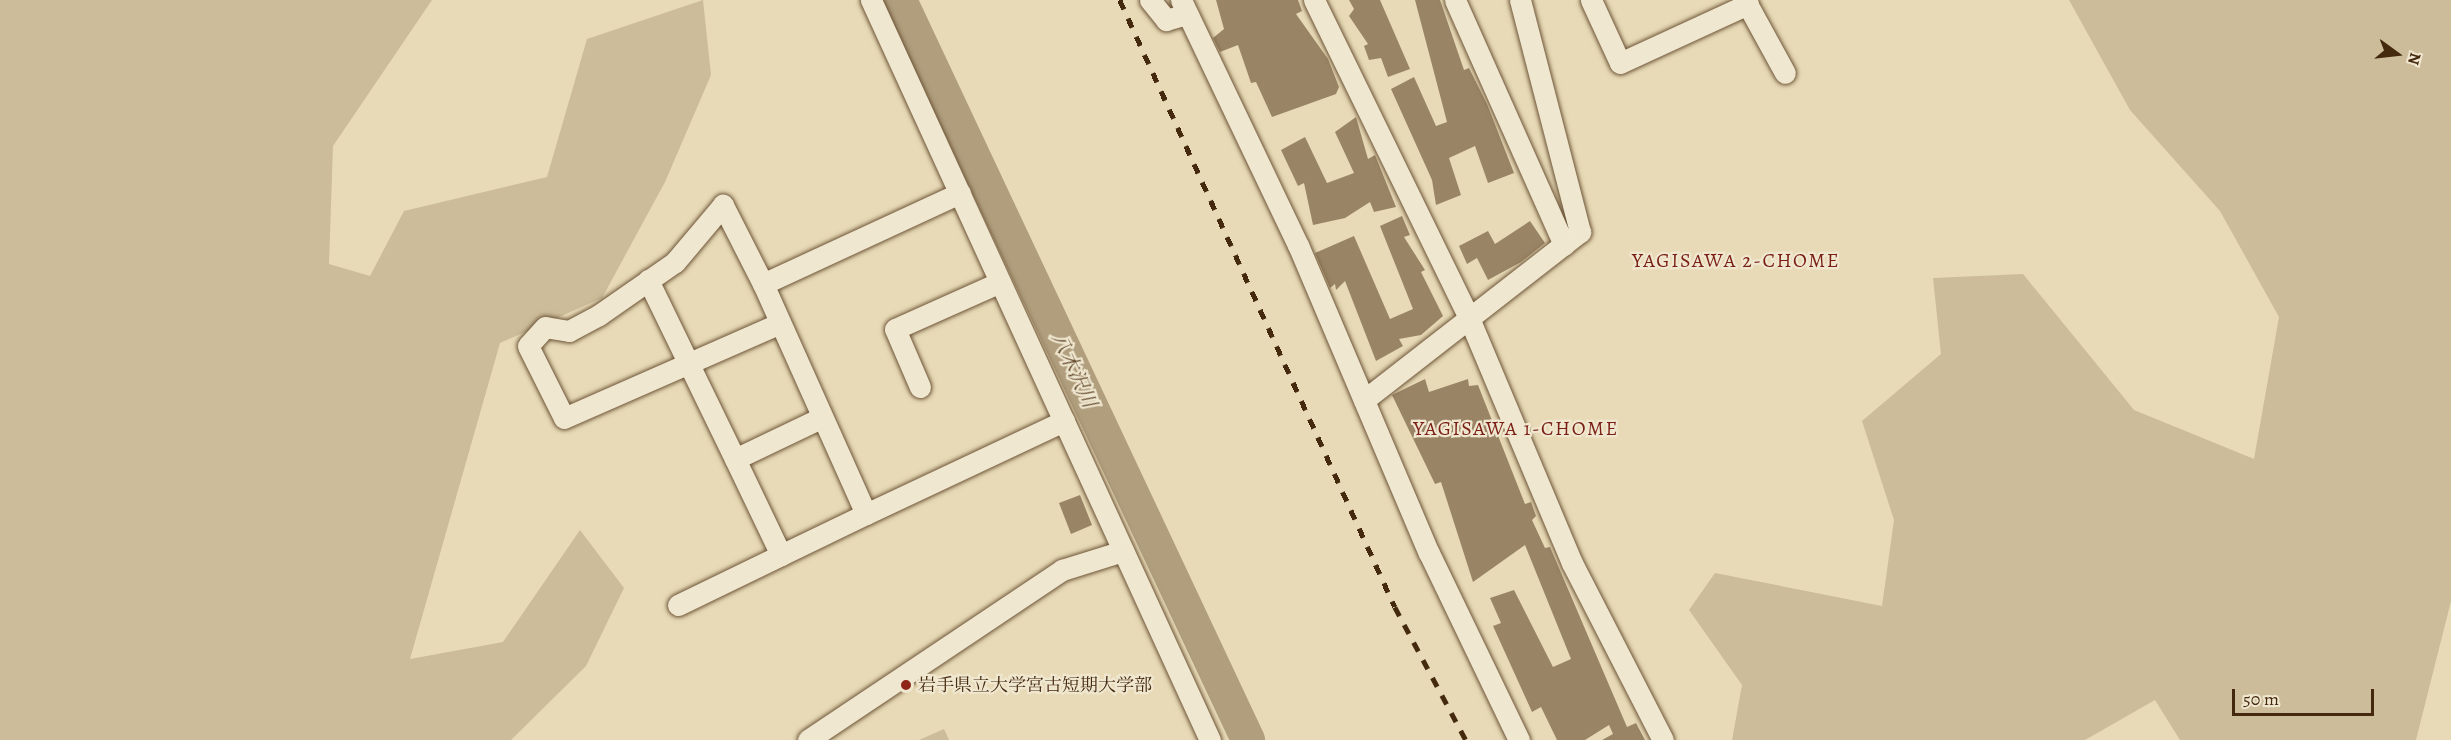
<!DOCTYPE html>
<meta charset="utf-8">
<style>
body{margin:0}
#map{position:relative;width:2451px;height:740px;overflow:hidden;background:#e8dab6;font-family:Alegreya,"Noto Serif JP",serif}
div>[style]{position:absolute}
[style*='--x']{left:calc(var(--x)*1px);top:calc(var(--y)*1px);width:calc(var(--w)*1px);rotate:calc(var(--a)*1deg)}
.green>*{inset:0;background:#ccbc99}
.river>*{height:34px;margin:-17px;padding:0 17px;transform-origin:17px;border-radius:17px;background:#b09e7d}
.building>*{inset:0;background:#998565}
.roads{filter:drop-shadow(0 0 2px #6d5538) drop-shadow(0 0 2px #6d5538)}
.minor>*{height:21px;margin:-10.5px;padding:0 10.5px;transform-origin:10.5px;border-radius:10.5px;background:#f0e7d0}
.rail>*{height:4.5px;margin-top:-2.25px;transform-origin:0;background:repeating-linear-gradient(90deg,#44290e 0 10px,transparent 0 20px)}
.dots>*{width:16px;height:16px;translate:-50% -50%;box-sizing:border-box;border:3px solid #f0e7d0;border-radius:50%}
span{translate:-50% -50%;white-space:nowrap;text-align:center;line-height:1.15;-webkit-text-stroke:4.5px #f0e7d0;paint-order:stroke}
.poi-label{font-size:18px;color:#44290e}
.left{translate:0 -50%;text-align:left}
.neighbourhood-label{font-size:20px;color:#7a1f14;letter-spacing:1.5px}
.water-label{font-size:20px;color:#644c2f;font-style:italic}
.north{position:absolute;left:2367px;top:24px;width:60px;height:60px;-webkit-text-stroke:4px #f0e7d0;paint-order:stroke;rotate:105deg;font-size:16px;font-weight:700;line-height:24px;text-align:center;color:#44290e}
.north::after{content:'';display:block;margin:auto;width:21px;height:27px;background:#44290e;clip-path:polygon(50% 0,100% 100%,50% 72%,0 100%)}
.scale{position:absolute;left:2232px;top:689px;width:142px;height:27px;box-sizing:border-box;border:3px solid #44290e;border-top:0;padding-left:8px;font-size:18px;line-height:21px;white-space:nowrap;color:#44290e;-webkit-text-stroke:4px #f0e7d0;paint-order:stroke}
</style>
<div id="map">
<div class="green">
<div style="clip-path:polygon(0 0,432px 0,333px 146px,329px 264px,370px 276px,404px 211px,547px 177px,587px 39px,703px 0,711px 75px,665px 182px,602px 298px,500px 343px,410px 659px,503px 642px,580px 530px,624px 588px,586px 666px,511px 740px,0 740px)"></div>
<div style="clip-path:polygon(2069px 0,2451px 0,2451px 601px,2416px 740px,2180px 740px,2155px 700px,2085px 740px,1732px 740px,1742px 685px,1689px 610px,1715px 573px,1882px 606px,1894px 520px,1862px 421px,1941px 354px,1933px 278px,2023px 274px,2134px 410px,2254px 459px,2279px 317px,2220px 211px,2130px 110px)"></div>
<div style="clip-path:polygon(944px 729px,949px 740px,919px 740px)"></div>
</div>
<div class="river">
<div style="--x:900;--y:0;--w:818;--a:64.81"></div>
</div>
<div class="building">
<div style="clip-path:polygon(1216px 0,1298px 0,1302px 11px,1296px 14px,1328px 59px,1339px 87px,1336px 94px,1272px 117px,1256px 82px,1251px 83px,1238px 45px,1220px 52px,1213px 38px,1224px 29px)"></div>
<div style="clip-path:polygon(1349px 0,1380px 0,1410px 69px,1388px 77px,1381px 58px,1369px 60px,1364px 46px,1368px 44px,1349px 16px,1354px 9px)"></div>
<div style="clip-path:polygon(1415px 0,1440px 0,1464px 70px,1469px 68px,1487px 104px,1514px 173px,1488px 183px,1475px 146px,1449px 158px,1461px 195px,1436px 205px,1432px 180px,1391px 89px,1414px 77px,1436px 126px,1447px 122px)"></div>
<div style="clip-path:polygon(1356px 117px,1368px 159px,1375px 155px,1396px 207px,1374px 212px,1370px 202px,1345px 218px,1313px 225px,1304px 183px,1298px 186px,1281px 150px,1305px 137px,1327px 183px,1354px 173px,1335px 132px)"></div>
<div style="clip-path:polygon(1402px 216px,1410px 235px,1404px 237px,1425px 270px,1421px 272px,1443px 316px,1421px 335px,1399px 339px,1403px 346px,1376px 361px,1345px 281px,1336px 290px,1335px 284px,1330px 288px,1315px 253px,1354px 236px,1390px 319px,1413px 309px,1380px 226px)"></div>
<div style="clip-path:polygon(1530px 221px,1545px 243px,1521px 262px,1488px 280px,1477px 258px,1467px 264px,1459px 246px,1488px 231px,1495px 244px)"></div>
<div style="clip-path:polygon(1425px 379px,1429px 392px,1468px 379px,1469px 386px,1478px 385px,1525px 504px,1531px 502px,1536px 516px,1532px 520px,1545px 548px,1550px 547px,1627px 727px,1636px 723px,1645px 740px,1602px 740px,1613px 734px,1609px 725px,1585px 740px,1557px 740px,1541px 707px,1532px 712px,1493px 626px,1501px 623px,1490px 598px,1514px 590px,1553px 667px,1571px 659px,1525px 545px,1473px 582px,1441px 482px,1435px 484px,1392px 395px)"></div>
<div style="clip-path:polygon(1080px 495px,1092px 525px,1071px 534px,1059px 503px)"></div>
</div>
<div class="roads">
<div class="minor">
<div style="--x:871;--y:0;--w:814;--a:65.39"></div>
<div style="--x:1150;--y:0;--w:26;--a:51"></div>
<div style="--x:1166;--y:20;--w:22;--a:-16"></div>
<div style="--x:1181;--y:0;--w:272;--a:64.5"></div>
<div style="--x:1298;--y:245;--w:335;--a:67"></div>
<div style="--x:1429;--y:553;--w:208;--a:64.3"></div>
<div style="--x:1314;--y:0;--w:354;--a:64"></div>
<div style="--x:1469;--y:318;--w:266;--a:67.2"></div>
<div style="--x:1572;--y:563;--w:199;--a:62.8"></div>
<div style="--x:1455;--y:0;--w:268;--a:66"></div>
<div style="--x:1591;--y:0;--w:69;--a:65.3"></div>
<div style="--x:1620;--y:63;--w:141;--a:-24.7"></div>
<div style="--x:1745;--y:0;--w:83;--a:61.3"></div>
<div style="--x:648;--y:280;--w:199;--a:64.1"></div>
<div style="--x:763;--y:284;--w:89;--a:-116.9"></div>
<div style="--x:723;--y:205;--w:75;--a:130.1"></div>
<div style="--x:675;--y:262;--w:93;--a:145.1"></div>
<div style="--x:599;--y:315;--w:34;--a:152"></div>
<div style="--x:569;--y:331;--w:24;--a:-171"></div>
<div style="--x:545;--y:327;--w:25;--a:132"></div>
<div style="--x:528;--y:346;--w:80;--a:63.4"></div>
<div style="--x:564;--y:418;--w:236;--a:-23.7"></div>
<div style="--x:920;--y:387;--w:63;--a:-113.3"></div>
<div style="--x:895;--y:329;--w:115;--a:-24.1"></div>
<div style="--x:1364;--y:400;--w:274;--a:-37.9"></div>
<div style="--x:1580;--y:232;--w:240;--a:-104.5"></div>
<div style="--x:866;--y:514;--w:219;--a:-25.2"></div>
<div style="--x:781;--y:555;--w:94;--a:-25.8"></div>
<div style="--x:866;--y:514;--w:252;--a:-114.1"></div>
<div style="--x:763;--y:284;--w:217;--a:-24.8"></div>
<div style="--x:678;--y:605;--w:114;--a:-25.9"></div>
<div style="--x:781;--y:555;--w:106;--a:-115.6"></div>
<div style="--x:735;--y:459;--w:95;--a:-25.5"></div>
<div style="--x:808;--y:740;--w:306;--a:-33.8"></div>
<div style="--x:1062;--y:570;--w:64;--a:-17.3"></div>
</div>
</div>
<div class="rail">
<div style="--x:1120;--y:0;--w:666;--a:65.63"></div>
<div style="--x:1395;--y:607;--w:151;--a:61.9"></div>
</div>
<div class="dots">
<div style="left:906px;top:685px;background:#8f2418"></div>
</div>
<div class="poi-label">
<span class="left" style="left:918px;top:685px">岩手県立大学宮古短期大学部</span>
</div>
<div class="neighbourhood-label">
<span style="left:1736px;top:260px">YAGISAWA 2-CHOME</span>
<span style="left:1516px;top:428px">YAGISAWA 1-CHOME</span>
</div>
<div class="water-label">
<span style="left:1074px;top:370px;rotate:65deg">八木沢川</span>
</div>
<div class="north">N</div>
<div class="scale">50 m</div>
</div>
